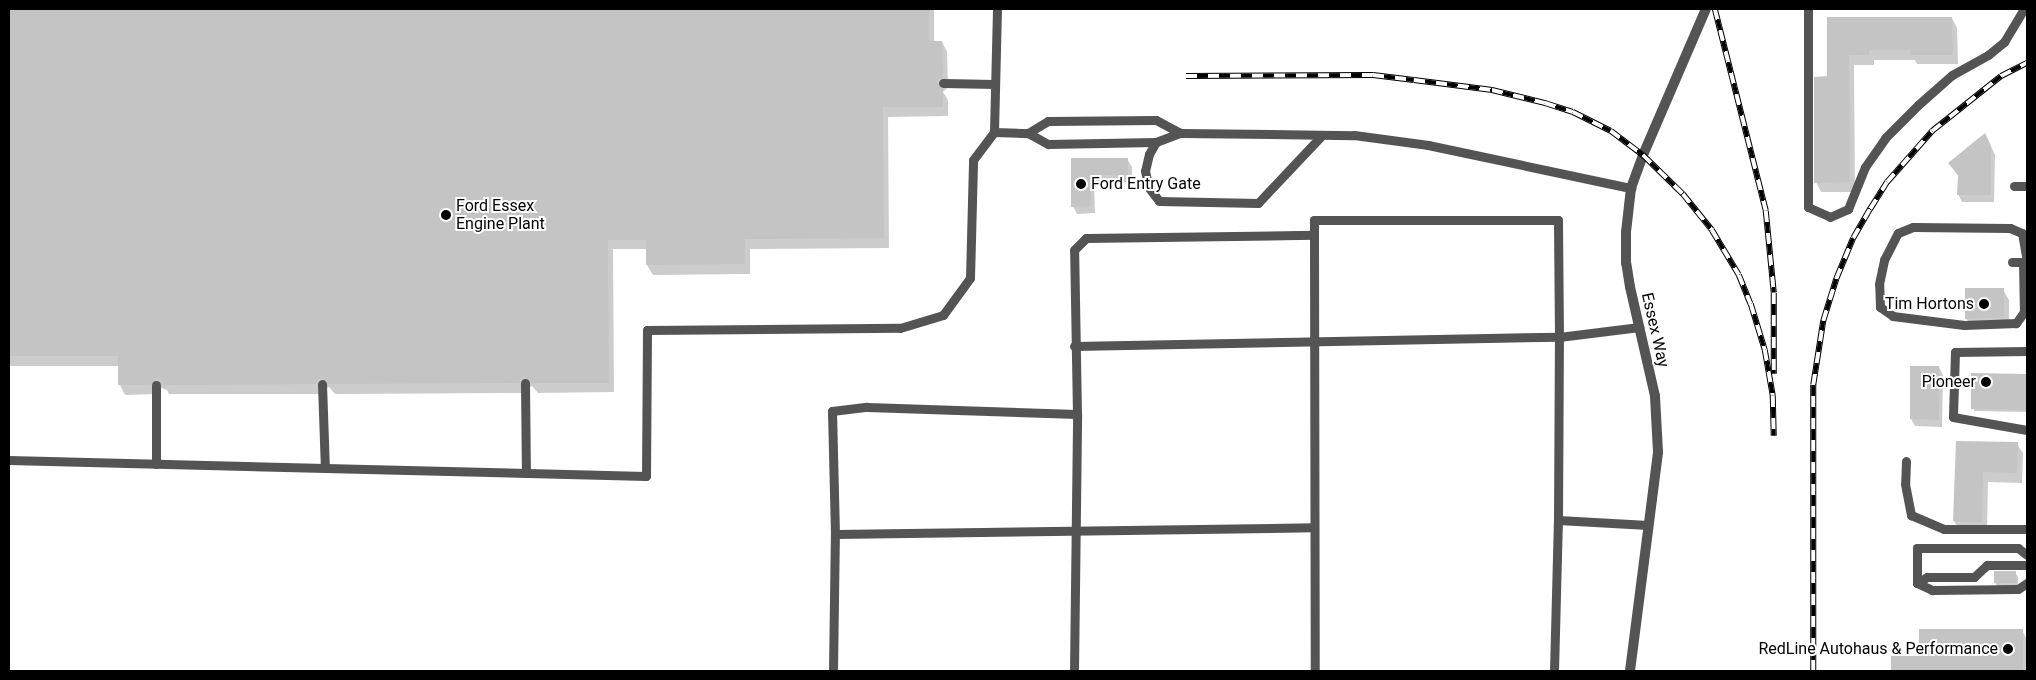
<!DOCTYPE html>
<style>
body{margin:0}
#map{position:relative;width:2036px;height:680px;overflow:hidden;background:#fff;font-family:Roboto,sans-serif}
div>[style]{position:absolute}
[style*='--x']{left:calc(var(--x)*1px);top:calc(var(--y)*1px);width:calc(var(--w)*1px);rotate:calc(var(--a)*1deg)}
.shadow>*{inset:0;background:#0003}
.building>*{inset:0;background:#c4c4c4}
.service>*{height:9px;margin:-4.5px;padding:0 4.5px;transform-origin:4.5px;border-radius:4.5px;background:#545454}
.tertiary>*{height:10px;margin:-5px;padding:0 5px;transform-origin:5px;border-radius:5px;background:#545454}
.rail>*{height:5.5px;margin-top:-2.75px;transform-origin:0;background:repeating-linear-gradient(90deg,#fff 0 11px,#000 0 22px);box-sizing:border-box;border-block:1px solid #000}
.dots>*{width:14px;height:14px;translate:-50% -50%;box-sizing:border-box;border:2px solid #fff;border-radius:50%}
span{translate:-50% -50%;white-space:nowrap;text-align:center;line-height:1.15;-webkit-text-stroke:4px #fff;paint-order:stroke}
.poi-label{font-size:16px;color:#000}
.left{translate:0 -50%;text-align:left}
.right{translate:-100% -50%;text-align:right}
.street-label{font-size:16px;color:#000}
.frame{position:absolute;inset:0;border:10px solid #000;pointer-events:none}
</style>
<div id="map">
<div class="shadow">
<div style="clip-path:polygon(9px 9px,934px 9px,934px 42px,942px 42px,947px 52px,948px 87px,943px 92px,948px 100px,948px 116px,888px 117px,889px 248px,750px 249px,750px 274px,653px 275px,647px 265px,647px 249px,613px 249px,614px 392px,538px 393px,532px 386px,527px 388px,524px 393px,335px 394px,329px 387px,324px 389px,321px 394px,169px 394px,167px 390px,161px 388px,156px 394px,125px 395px,120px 385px,119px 366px,9px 366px)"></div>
<div style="clip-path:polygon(1952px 18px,1957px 28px,1958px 64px,1917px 64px,1915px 60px,1874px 60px,1874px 65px,1854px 65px,1855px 192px,1821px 192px,1816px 182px,1828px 78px,1828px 19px)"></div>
<div style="clip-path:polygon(1989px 142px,1995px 155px,1994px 202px,1962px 202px,1958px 194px,1959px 177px,1950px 164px)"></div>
<div style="clip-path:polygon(1127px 159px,1132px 167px,1132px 182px,1094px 182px,1095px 213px,1077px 214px,1073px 206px,1072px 160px)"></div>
<div style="clip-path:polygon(2003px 290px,2009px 300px,2009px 327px,1972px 328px,1966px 318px)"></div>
<div style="clip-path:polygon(1939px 367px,1943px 375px,1942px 427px,1915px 426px,1911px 419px)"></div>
<div style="clip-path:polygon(1972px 375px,2027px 375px,2027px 412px,1974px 411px)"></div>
<div style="clip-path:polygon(1957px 442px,2017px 444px,2023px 453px,2022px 483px,1988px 482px,1987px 531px,1960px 531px,1954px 521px)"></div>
<div style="clip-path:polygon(2015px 572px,2018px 577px,2018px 587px,1998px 587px,1995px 583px)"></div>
<div style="clip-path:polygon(2022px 630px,2027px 640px,2027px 671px,1892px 671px,1892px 657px,1920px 657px)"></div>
</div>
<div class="building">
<div style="clip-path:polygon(9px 9px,929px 9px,929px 41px,942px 41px,943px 77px,938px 79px,937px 83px,943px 89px,943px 107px,883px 107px,884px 238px,745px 239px,745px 264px,646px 265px,646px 240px,608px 240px,609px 383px,531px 383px,525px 377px,521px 378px,519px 383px,328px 384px,322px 378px,318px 379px,316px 384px,162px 385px,160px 380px,156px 379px,150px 385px,118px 385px,118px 356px,9px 356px)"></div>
<div style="clip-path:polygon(1827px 17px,1952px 17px,1953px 55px,1910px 55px,1910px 50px,1869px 50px,1869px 55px,1849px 55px,1850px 182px,1814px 183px,1814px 77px,1827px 76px)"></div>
<div style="clip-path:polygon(1985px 133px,1991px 146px,1991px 195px,1957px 195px,1958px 175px,1948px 163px)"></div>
<div style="clip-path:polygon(1071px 158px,1128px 158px,1128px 175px,1091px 175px,1091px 206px,1071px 207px)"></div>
<div style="clip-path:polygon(1965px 288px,2004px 288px,2004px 317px,1965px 319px)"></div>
<div style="clip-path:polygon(1910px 366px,1939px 366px,1939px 420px,1910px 419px)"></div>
<div style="clip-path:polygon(1971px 373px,2027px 374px,2027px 410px,1971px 409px)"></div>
<div style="clip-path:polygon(1956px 441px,2018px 442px,2017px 473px,1983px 472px,1982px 522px,1953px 521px)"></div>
<div style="clip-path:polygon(1994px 571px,2016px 571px,2016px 583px,1994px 583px)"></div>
<div style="clip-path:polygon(1919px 629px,2023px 629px,2023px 671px,1891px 671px,1891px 656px,1919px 656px)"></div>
</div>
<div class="service">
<div style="--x:1808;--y:9;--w:198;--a:90"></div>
<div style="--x:1808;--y:207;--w:24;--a:24"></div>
<div style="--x:1830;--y:217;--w:20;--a:-24"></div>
<div style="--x:1848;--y:209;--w:45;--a:-68"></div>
<div style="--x:1865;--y:167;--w:35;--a:-55"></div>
<div style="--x:1885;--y:138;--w:47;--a:-45"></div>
<div style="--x:1918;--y:105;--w:45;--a:-41.4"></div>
<div style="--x:1952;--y:75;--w:41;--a:-29.1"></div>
<div style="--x:1988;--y:55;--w:21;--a:-39"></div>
<div style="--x:2004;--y:42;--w:39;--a:-59"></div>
<div style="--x:943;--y:83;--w:52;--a:1.1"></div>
<div style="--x:994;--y:132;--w:123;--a:-88.6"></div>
<div style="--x:1028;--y:133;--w:23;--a:-31"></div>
<div style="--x:1048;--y:121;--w:108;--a:-0.5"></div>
<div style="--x:1156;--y:120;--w:27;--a:28"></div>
<div style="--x:1156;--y:142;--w:14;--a:120"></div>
<div style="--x:1149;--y:154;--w:17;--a:103"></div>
<div style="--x:1145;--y:171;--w:17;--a:77"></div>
<div style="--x:1149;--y:188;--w:16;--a:52"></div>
<div style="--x:1159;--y:201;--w:99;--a:1.2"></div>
<div style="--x:1258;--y:203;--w:93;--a:-46.7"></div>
<div style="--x:2014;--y:186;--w:13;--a:0"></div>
<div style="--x:2012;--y:262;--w:15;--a:0"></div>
<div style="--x:2023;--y:262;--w:50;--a:88.9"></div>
<div style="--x:2024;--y:312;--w:14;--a:126"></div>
<div style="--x:2016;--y:323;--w:52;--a:177.8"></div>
<div style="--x:1964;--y:325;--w:72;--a:-172.8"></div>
<div style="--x:1893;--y:316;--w:16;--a:-145"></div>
<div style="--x:1880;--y:307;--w:23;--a:-92"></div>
<div style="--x:1879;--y:284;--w:25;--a:-78"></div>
<div style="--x:1884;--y:260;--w:30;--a:-63"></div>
<div style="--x:1898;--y:233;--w:16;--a:-22"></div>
<div style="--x:1913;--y:227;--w:97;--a:0.6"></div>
<div style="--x:2010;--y:228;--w:13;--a:23"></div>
<div style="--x:2022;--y:233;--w:28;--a:80"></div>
<div style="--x:1074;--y:346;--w:485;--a:-1.1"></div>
<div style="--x:1559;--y:337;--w:117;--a:-90.5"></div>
<div style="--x:1558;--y:220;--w:244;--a:180"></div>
<div style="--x:1314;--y:220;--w:15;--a:90"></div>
<div style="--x:2027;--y:351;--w:72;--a:179.2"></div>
<div style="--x:1955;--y:352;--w:65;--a:91.8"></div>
<div style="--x:1953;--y:417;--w:75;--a:10"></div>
<div style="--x:525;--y:383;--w:90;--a:89.4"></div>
<div style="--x:322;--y:384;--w:84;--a:88"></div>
<div style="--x:9;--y:460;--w:637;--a:1.44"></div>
<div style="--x:646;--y:476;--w:146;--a:-89.6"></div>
<div style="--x:647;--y:330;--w:253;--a:-0.5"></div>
<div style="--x:900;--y:328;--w:45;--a:-16.8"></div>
<div style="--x:943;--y:315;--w:46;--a:-53.9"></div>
<div style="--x:970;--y:278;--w:118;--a:-88.5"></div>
<div style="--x:973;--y:160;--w:35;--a:-53"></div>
<div style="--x:994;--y:132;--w:34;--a:2"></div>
<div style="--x:1028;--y:133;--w:23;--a:29"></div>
<div style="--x:1048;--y:144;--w:108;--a:-1.1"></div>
<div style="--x:1156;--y:142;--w:26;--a:-21"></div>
<div style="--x:1180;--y:133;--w:174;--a:0.7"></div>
<div style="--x:1354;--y:135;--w:75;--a:7.7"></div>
<div style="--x:1428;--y:145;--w:208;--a:12"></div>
<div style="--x:1906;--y:461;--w:23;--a:92"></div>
<div style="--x:1905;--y:484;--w:32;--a:79"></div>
<div style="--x:1911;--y:515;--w:36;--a:23"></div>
<div style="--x:1944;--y:529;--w:83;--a:0"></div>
<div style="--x:156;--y:464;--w:79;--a:-90"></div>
<div style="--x:1558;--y:520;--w:90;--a:3.2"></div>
<div style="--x:835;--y:534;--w:479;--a:-0.8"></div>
<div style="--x:1917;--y:583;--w:35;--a:-90"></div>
<div style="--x:1917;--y:548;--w:101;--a:0"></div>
<div style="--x:2018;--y:548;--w:11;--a:38"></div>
<div style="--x:1917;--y:583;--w:12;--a:-31"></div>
<div style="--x:1927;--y:577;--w:47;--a:0"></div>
<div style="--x:1974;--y:577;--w:18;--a:-43"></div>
<div style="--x:1987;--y:565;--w:40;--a:0"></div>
<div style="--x:1917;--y:583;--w:17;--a:25"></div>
<div style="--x:1932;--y:590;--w:86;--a:-0.7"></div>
<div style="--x:2018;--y:589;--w:11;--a:-34"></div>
<div style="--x:833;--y:671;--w:137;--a:-89.2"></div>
<div style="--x:835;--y:534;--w:123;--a:-91.4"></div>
<div style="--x:832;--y:411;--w:35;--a:-7"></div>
<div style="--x:867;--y:407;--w:210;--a:1.9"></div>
<div style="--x:1074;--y:671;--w:257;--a:-89.3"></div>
<div style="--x:1077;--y:414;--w:164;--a:-91"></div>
<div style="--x:1074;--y:250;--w:17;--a:-45"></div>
<div style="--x:1086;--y:238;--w:228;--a:-0.8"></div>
<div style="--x:1314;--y:235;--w:436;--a:89.9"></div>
<div style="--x:1554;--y:671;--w:151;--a:-88.5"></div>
<div style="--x:1558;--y:520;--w:183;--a:-89.7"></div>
<div style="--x:1559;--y:337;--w:81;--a:-7.1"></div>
</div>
<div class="tertiary">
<div style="--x:1630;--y:671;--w:221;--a:-82.7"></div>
<div style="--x:1658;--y:452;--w:56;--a:-93.1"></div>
<div style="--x:1655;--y:396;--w:112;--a:-102.9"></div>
<div style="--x:1630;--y:287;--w:24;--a:-99"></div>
<div style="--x:1626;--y:263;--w:31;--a:-90"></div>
<div style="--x:1626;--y:232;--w:44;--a:-83.5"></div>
<div style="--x:1631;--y:188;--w:35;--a:-70"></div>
<div style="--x:1643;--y:155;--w:159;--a:-66.7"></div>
</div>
<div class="rail">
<div style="--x:1715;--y:9;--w:208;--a:75.8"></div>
<div style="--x:1766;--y:211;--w:82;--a:84.4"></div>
<div style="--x:1774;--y:293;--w:81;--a:90"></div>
<div style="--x:1186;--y:76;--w:187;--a:-0.3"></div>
<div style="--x:1373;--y:75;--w:41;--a:7"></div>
<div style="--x:1414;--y:80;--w:79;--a:7.3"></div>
<div style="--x:1492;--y:90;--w:55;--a:13.8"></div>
<div style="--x:1545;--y:103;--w:29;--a:18"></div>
<div style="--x:1573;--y:112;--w:42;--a:26.6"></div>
<div style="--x:1611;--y:131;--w:40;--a:37"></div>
<div style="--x:1643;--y:155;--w:56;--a:44.3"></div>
<div style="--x:1683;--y:194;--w:46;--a:51.1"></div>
<div style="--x:1712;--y:230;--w:52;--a:59"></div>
<div style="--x:1739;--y:275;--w:31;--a:68"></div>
<div style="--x:1751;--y:304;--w:48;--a:73.1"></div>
<div style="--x:1765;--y:350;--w:47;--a:80.1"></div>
<div style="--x:1773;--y:396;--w:40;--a:88.6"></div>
<div style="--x:1813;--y:671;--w:286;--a:-90"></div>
<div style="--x:1813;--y:385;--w:65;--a:-81.1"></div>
<div style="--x:1823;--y:321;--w:44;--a:-72.8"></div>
<div style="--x:1836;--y:279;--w:44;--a:-67.5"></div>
<div style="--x:1853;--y:238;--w:34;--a:-60"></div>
<div style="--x:1870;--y:209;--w:32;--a:-58"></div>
<div style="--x:1887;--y:182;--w:68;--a:-48.6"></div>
<div style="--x:1932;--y:131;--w:88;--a:-38.6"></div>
<div style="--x:2001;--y:76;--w:29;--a:-27"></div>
</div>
<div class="dots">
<div style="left:1081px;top:184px;background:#000"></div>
<div style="left:446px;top:215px;background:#000"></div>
<div style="left:1984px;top:304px;background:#000"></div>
<div style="left:1986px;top:382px;background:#000"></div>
<div style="left:2008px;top:649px;background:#000"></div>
</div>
<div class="poi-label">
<span class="left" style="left:1091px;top:184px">Ford Entry Gate</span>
<span class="left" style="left:456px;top:215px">Ford Essex<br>Engine Plant</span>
<span class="right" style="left:1974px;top:304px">Tim Hortons</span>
<span class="right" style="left:1976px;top:382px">Pioneer</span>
<span class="right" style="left:1998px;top:649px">RedLine Autohaus &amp; Performance</span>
</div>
<div class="street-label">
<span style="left:1655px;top:330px;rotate:77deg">Essex Way</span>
</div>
<div class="frame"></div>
</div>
